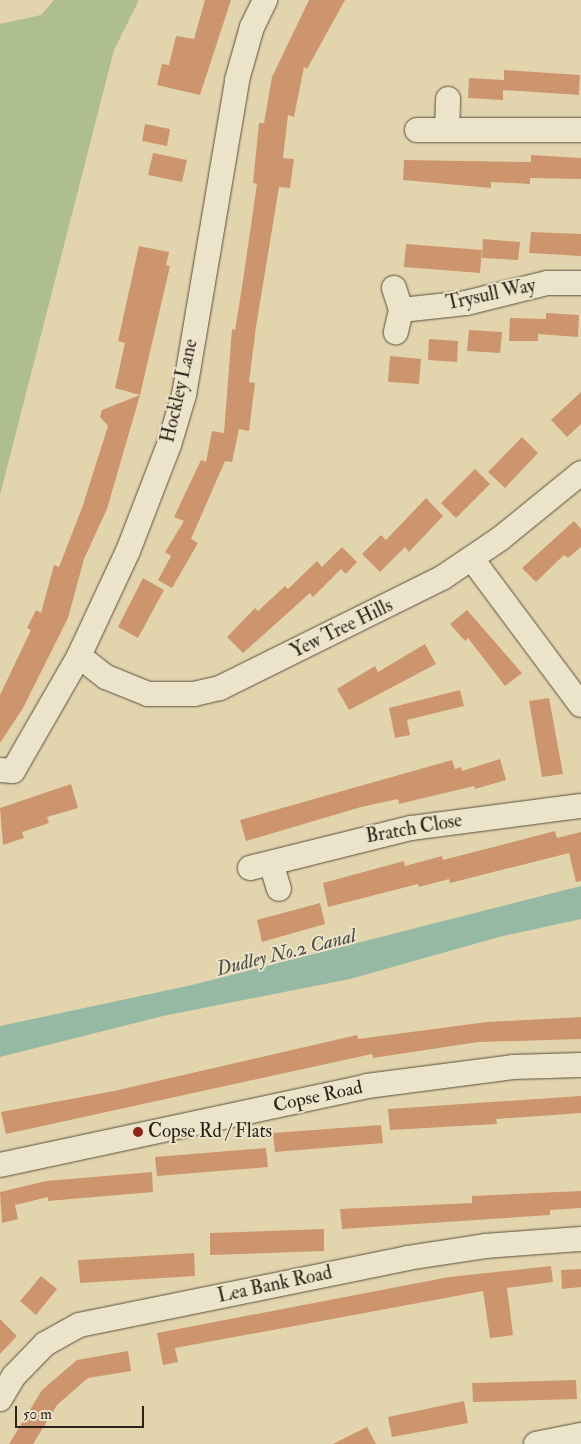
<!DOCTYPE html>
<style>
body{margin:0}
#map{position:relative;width:581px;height:1444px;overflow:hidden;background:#e2d5ad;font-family:"IM FELL Double Pica",serif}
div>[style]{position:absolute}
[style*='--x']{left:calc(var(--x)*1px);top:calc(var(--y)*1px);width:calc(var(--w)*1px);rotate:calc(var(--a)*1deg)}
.green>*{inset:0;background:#aebe8e}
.water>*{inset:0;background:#96b9a4}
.building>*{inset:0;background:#cd956e}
.roads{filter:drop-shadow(0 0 1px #5a4f3e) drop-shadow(0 0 1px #5a4f3e)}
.minor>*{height:24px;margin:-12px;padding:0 12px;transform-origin:12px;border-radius:12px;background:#ece4ca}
.dots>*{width:14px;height:14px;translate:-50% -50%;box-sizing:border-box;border:2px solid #ece4ca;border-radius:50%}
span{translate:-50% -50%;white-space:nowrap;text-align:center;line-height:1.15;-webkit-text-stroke:4px #ece4ca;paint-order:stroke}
.street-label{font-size:19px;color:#2d2219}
.poi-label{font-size:19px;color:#2d2219}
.left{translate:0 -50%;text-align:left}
.water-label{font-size:20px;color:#4c4f43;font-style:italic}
.scale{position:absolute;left:15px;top:1406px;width:129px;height:22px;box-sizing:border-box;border:2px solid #2d2219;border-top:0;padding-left:6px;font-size:15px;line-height:18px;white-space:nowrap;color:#2d2219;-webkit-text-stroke:4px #ece4ca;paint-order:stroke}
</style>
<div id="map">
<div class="green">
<div style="clip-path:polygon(54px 0,139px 0,114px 50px,0 495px,0 24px,41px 15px)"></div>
</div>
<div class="water">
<div style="clip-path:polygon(581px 886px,581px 919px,499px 937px,350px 979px,163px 1016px,0 1057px,0 1026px,192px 985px)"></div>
</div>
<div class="building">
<div style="clip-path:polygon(205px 0,231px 0,200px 95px,157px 85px,162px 64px,169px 65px,176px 36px,194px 39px)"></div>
<div style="clip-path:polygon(309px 0,345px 0,307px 69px,304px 67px,294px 117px,288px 115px,283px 158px,294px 159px,290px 188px,279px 187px,256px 327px,249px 382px,255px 383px,249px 431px,239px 429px,232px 462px,225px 461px,191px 539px,198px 543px,172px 588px,158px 580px,171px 556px,165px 552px,184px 521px,174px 517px,201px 460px,206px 462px,212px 431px,224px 433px,232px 329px,235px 330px,242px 287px,257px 184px,253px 183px,259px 123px,264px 123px,272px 77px)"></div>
<div style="clip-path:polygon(504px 70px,580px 75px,579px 95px,503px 90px,503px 100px,468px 98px,469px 78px,504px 80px)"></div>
<div style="clip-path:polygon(145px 124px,170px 129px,167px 146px,142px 141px)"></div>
<div style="clip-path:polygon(153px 153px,187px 160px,182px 182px,148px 175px)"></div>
<div style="clip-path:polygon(531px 155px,581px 158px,581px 179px,530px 178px,530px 184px,491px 182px,491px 188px,403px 180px,404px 160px,531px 162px)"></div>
<div style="clip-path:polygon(531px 232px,581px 234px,581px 256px,529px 253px)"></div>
<div style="clip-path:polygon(483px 239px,520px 242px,518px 260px,482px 258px)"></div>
<div style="clip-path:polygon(406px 244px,482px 250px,480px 273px,404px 267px)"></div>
<div style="clip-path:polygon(139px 246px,169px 252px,166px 265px,170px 266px,140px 395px,115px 388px,125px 343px,118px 341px)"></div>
<div style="clip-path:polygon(546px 313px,579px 315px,578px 337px,538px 334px,538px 341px,509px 341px,510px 318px,546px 319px)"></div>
<div style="clip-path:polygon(469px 330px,502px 332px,500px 353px,467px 351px)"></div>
<div style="clip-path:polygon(429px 339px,458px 341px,457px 362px,428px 360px)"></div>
<div style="clip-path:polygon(390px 356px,421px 359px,419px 384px,388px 382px)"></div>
<div style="clip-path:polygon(581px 392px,581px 424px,567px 437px,551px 420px)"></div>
<div style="clip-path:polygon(140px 395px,107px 509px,84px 559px,68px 618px,23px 708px,0 743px,0 695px,31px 630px,27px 628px,36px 610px,41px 613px,54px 565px,59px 567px,82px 508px,108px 426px,100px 417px,102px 410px)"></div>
<div style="clip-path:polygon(522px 437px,538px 453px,505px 488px,488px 472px)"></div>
<div style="clip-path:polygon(475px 469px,490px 484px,456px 518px,441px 503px)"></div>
<div style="clip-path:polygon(426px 498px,443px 516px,409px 552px,405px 547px,380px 572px,362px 554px,381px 535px,386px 540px)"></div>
<div style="clip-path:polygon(574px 521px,581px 529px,581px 547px,568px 558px,564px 555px,536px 582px,522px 568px)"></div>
<div style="clip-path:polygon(342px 547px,357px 562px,346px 574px,341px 569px,313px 597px,310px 593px,243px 653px,227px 637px,255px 608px,258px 611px,285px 586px,288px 589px,317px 561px,322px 567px)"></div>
<div style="clip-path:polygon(143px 578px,164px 590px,138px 638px,118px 627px)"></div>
<div style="clip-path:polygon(467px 610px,522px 673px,505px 686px,468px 638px,465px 641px,450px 624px)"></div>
<div style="clip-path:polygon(425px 644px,436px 664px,349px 710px,337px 689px,375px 666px,378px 672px)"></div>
<div style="clip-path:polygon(460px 690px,464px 706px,407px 720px,410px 735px,395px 738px,389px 708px)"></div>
<div style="clip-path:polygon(549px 698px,563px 774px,542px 777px,529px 701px)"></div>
<div style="clip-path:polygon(500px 759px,506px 780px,475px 789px,474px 786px,399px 804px,398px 799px,361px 807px,246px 841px,240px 820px,452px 760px,455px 769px,461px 767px,462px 771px)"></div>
<div style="clip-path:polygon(71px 784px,78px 808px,47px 817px,49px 823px,22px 832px,24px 838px,3px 845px,0 808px)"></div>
<div style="clip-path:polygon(555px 831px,557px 838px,581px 832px,581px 881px,576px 882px,569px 853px,450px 883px,449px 879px,419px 887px,418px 884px,328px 907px,323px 883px,404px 861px,405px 866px,442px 856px,443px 860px)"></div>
<div style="clip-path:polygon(320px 903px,325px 924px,262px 942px,257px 920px)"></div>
<div style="clip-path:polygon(581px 1017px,581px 1039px,478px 1042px,373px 1058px,372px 1054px,6px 1134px,1px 1112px,114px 1091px,357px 1035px,358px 1039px,487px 1022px)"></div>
<div style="clip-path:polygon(581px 1096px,581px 1113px,496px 1119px,497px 1124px,390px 1130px,388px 1109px)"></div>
<div style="clip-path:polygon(381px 1125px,383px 1143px,275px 1152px,273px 1133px)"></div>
<div style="clip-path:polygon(266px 1148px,268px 1167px,157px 1176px,155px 1157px)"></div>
<div style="clip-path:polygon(152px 1172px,153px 1192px,48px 1201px,48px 1197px,15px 1205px,18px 1219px,2px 1223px,0 1192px,46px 1181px)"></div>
<div style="clip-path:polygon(581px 1191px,581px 1208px,550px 1210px,550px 1215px,342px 1229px,340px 1209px,472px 1203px,472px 1196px)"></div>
<div style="clip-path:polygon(324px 1229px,324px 1251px,210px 1255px,210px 1233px)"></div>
<div style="clip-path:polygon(194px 1253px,195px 1276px,80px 1283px,78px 1260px)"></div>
<div style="clip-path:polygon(551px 1266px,553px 1282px,507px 1288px,513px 1335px,490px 1338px,483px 1291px,175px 1348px,178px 1362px,163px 1365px,157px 1333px,449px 1277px)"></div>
<div style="clip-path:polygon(581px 1269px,581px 1287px,562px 1289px,561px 1270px)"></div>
<div style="clip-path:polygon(41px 1276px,57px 1289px,36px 1315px,20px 1301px)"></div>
<div style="clip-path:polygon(0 1319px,17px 1336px,0 1354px)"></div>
<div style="clip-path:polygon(128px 1351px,131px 1371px,88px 1378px,57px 1405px,33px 1444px,9px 1444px,42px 1390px,77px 1360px)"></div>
<div style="clip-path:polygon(576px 1380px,577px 1399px,473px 1402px,472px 1383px)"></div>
<div style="clip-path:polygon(464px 1401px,468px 1423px,392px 1437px,388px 1417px)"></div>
<div style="clip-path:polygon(367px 1427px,376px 1444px,333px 1444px)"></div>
</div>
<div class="roads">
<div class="minor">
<div style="--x:417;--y:130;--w:164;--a:0"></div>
<div style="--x:447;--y:130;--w:31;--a:-88"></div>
<div style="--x:394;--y:288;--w:23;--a:72"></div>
<div style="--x:401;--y:310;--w:23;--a:103"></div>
<div style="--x:401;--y:310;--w:65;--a:-6.1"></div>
<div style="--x:466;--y:303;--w:83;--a:-13.9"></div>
<div style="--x:547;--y:283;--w:34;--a:0"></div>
<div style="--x:472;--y:559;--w:182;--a:53.3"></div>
<div style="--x:79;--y:656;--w:34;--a:38"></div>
<div style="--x:106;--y:677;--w:45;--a:22"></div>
<div style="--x:148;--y:694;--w:46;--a:0"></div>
<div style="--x:194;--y:694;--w:27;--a:-13"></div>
<div style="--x:220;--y:688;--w:248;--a:-26.4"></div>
<div style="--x:442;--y:578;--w:71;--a:-34.1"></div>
<div style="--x:501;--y:538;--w:103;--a:-39.1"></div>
<div style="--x:0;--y:770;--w:13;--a:4"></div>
<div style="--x:13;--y:771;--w:133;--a:-60.1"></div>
<div style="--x:79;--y:656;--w:116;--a:-65"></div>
<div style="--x:128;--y:551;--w:114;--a:-68.9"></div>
<div style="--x:169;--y:445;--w:52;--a:-73.3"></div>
<div style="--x:184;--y:395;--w:319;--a:-80.4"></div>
<div style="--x:237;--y:80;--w:55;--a:-74.2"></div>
<div style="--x:252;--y:27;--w:30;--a:-64"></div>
<div style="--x:271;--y:863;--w:27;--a:73"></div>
<div style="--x:250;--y:868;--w:166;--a:-14"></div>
<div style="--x:411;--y:828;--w:171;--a:-7.4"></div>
<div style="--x:0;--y:1165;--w:375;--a:-12.1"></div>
<div style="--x:367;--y:1086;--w:147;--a:-7.4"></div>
<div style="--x:513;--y:1067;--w:68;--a:-1.7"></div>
<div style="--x:0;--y:1399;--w:27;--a:-59"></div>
<div style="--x:14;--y:1376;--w:45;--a:-45.9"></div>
<div style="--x:45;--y:1344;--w:39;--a:-29"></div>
<div style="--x:79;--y:1325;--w:335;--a:-11.5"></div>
<div style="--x:407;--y:1258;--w:79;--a:-8.7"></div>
<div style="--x:485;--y:1246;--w:96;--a:-4.2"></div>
<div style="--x:536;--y:1444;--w:46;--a:-11.3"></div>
</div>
</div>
<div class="dots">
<div style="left:138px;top:1132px;background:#8f2418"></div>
</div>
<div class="street-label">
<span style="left:491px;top:295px;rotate:-12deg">Trysull Way</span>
<span style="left:180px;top:391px;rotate:-77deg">Hockley Lane</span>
<span style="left:342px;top:629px;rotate:-26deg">Yew Tree Hills</span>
<span style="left:414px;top:829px;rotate:-10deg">Bratch Close</span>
<span style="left:318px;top:1097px;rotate:-12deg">Copse Road</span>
<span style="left:275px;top:1285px;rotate:-12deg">Lea Bank Road</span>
</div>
<div class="poi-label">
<span class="left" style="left:148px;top:1132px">Copse Rd / Flats</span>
</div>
<div class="water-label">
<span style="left:286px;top:952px;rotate:-14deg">Dudley No.2 Canal</span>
</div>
<div class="scale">50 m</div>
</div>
